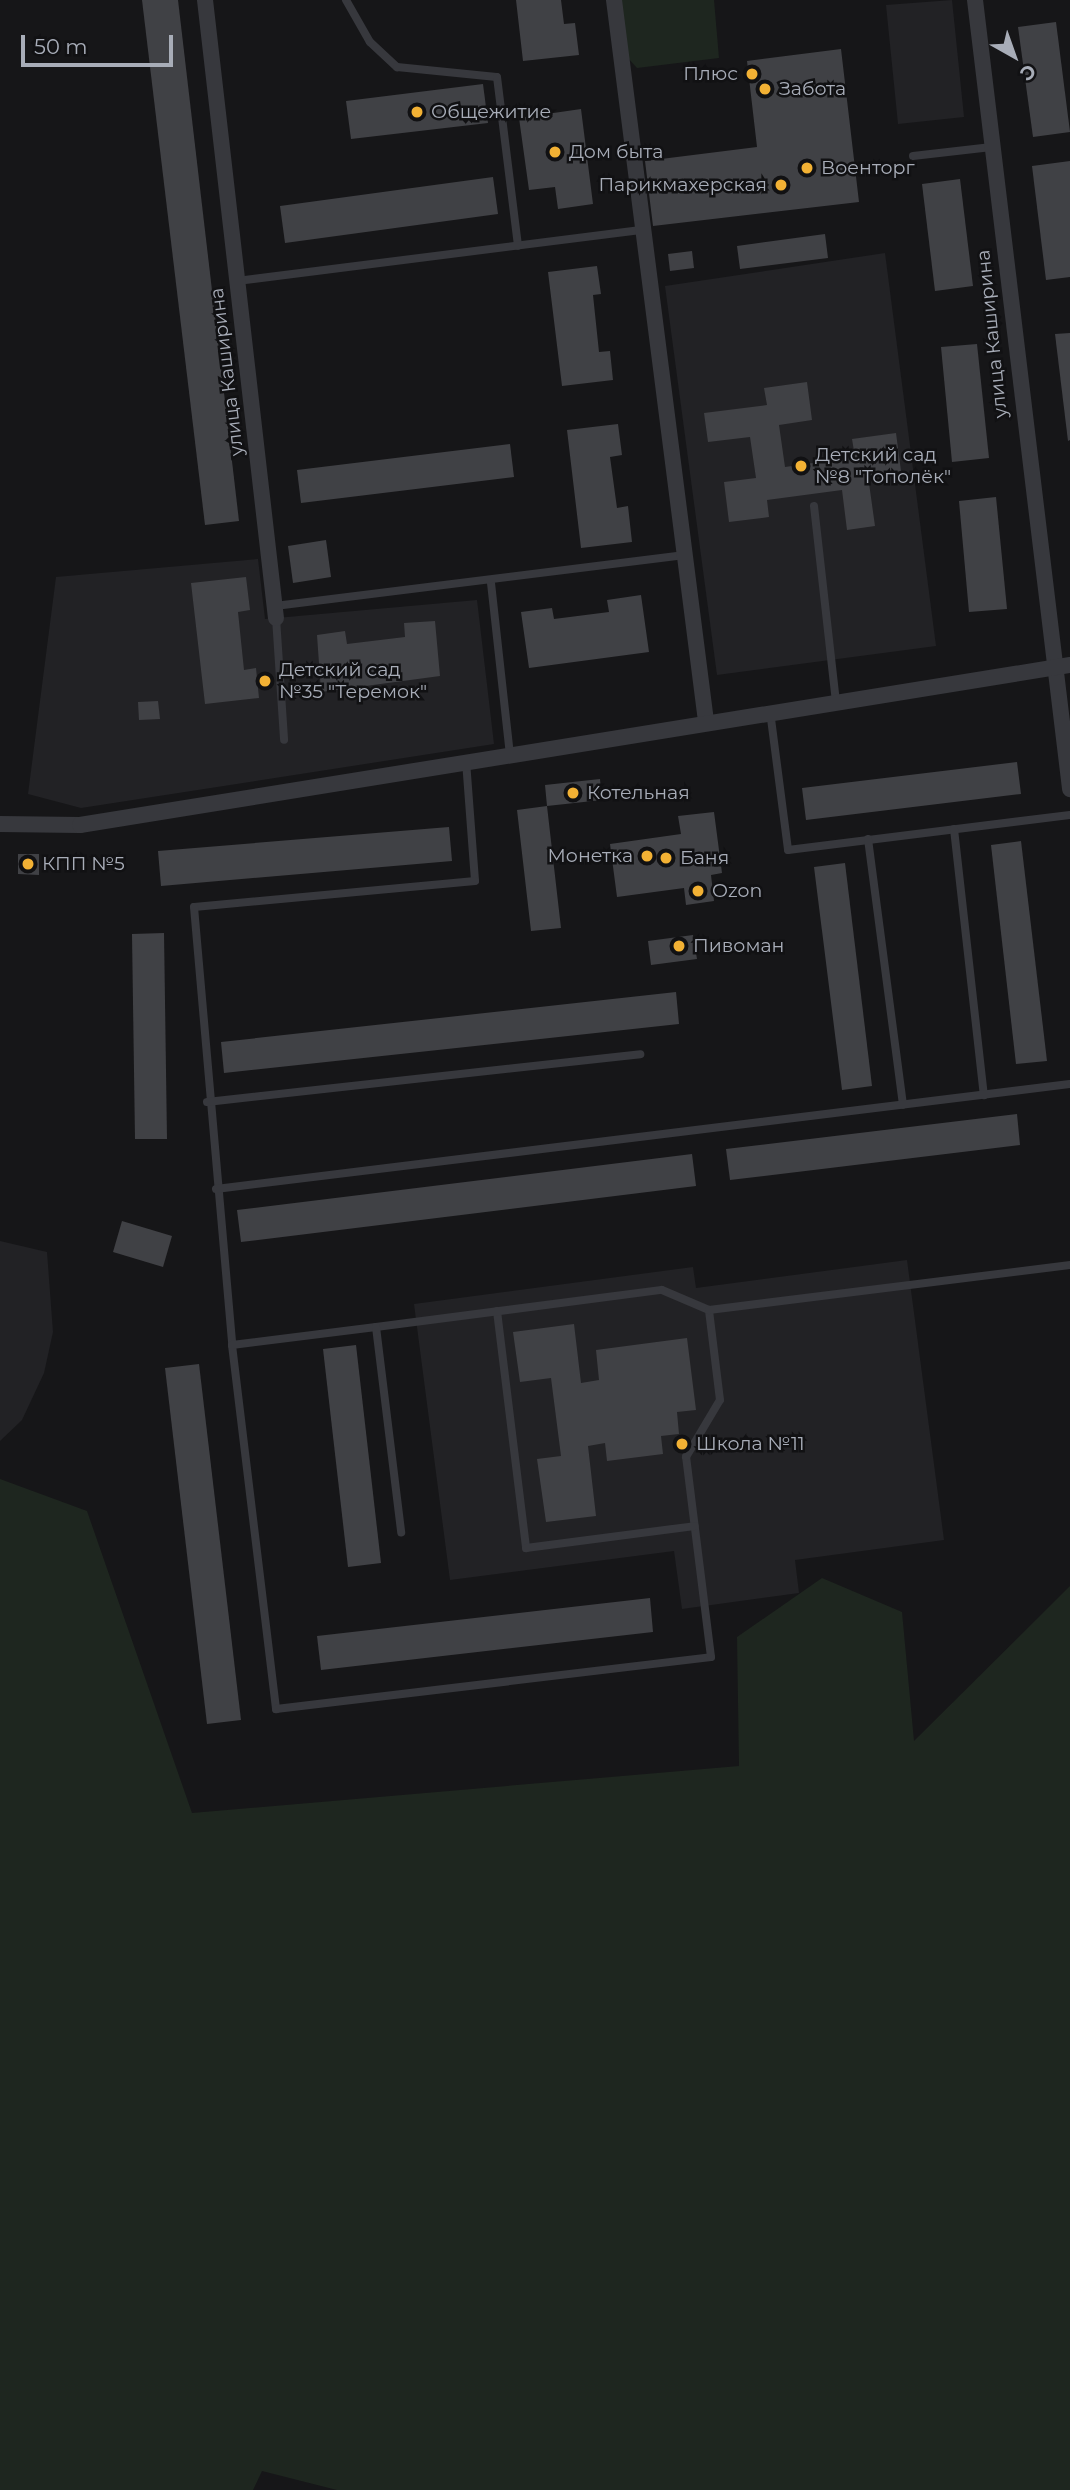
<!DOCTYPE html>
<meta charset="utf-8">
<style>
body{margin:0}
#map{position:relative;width:1070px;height:2490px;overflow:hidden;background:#161618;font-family:Montserrat,sans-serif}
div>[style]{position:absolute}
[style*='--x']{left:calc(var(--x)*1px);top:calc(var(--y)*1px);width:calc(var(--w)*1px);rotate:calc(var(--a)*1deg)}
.built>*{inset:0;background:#222225}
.green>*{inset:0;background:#1e261f}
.building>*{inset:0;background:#404145}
.lane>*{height:8px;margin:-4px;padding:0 4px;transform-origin:4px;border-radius:4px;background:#37383d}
.street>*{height:16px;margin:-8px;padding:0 8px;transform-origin:8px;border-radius:8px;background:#37383d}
.dots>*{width:19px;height:19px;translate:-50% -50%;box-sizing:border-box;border:4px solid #111113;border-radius:50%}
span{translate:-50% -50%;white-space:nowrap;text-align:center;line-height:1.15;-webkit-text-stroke:5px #111113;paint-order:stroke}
.poi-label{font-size:19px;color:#a8adb8}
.right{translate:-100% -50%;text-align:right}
.left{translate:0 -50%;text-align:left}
.street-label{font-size:19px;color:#a8adb8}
.north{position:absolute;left:979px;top:21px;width:70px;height:70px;-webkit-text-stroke:5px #111113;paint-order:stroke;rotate:140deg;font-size:19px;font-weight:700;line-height:28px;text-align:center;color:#a8adb8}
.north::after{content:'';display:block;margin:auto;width:24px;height:32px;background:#a8adb8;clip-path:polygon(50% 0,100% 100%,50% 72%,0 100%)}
.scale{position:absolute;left:21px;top:35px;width:152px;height:32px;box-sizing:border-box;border:4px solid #a8adb8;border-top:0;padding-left:9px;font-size:21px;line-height:24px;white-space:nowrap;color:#a8adb8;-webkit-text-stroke:5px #111113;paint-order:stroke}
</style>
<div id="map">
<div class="built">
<div style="clip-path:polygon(952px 0,964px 117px,898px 124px,886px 5px)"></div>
<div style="clip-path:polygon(885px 253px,936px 646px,717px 675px,665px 286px)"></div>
<div style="clip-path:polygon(258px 559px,265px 619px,477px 600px,494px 744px,81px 808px,28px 794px,56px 577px)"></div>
<div style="clip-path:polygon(0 1241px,47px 1252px,53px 1332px,44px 1373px,22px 1420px,0 1441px)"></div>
<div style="clip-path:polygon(907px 1260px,944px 1540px,795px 1560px,799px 1593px,682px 1609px,674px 1551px,450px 1580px,414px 1304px,693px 1267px,696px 1288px)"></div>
</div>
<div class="green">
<div style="clip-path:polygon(619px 0,714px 0,719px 58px,637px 68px,627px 57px)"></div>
<div style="clip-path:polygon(0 1479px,87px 1511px,192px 1813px,739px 1766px,737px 1637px,822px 1578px,902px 1612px,914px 1741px,1070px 1586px,1070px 2490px,337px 2490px,262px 2471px,253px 2490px,0 2490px)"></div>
</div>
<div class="building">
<div style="clip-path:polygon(142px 0,178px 0,239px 521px,205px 525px)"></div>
<div style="clip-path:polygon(516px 0,561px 0,564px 24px,575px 23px,579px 55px,523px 61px)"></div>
<div style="clip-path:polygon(1056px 22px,1070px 132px,1033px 137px,1018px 27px)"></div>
<div style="clip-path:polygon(841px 49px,859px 202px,653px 226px,645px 161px,757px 147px,747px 61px)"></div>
<div style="clip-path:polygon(483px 84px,488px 123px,351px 139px,346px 101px)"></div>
<div style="clip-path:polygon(581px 109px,593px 204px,558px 209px,555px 187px,529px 190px,519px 118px)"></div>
<div style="clip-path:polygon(1070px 161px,1070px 277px,1046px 280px,1032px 166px)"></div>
<div style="clip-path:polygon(493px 177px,498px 214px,285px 243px,280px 206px)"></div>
<div style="clip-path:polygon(960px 179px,973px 286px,935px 291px,922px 184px)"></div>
<div style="clip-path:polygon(825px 234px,828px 258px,740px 269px,737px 246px)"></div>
<div style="clip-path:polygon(692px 251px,694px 268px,670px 271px,668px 254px)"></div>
<div style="clip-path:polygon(597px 266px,601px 294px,593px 295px,599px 352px,610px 351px,613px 380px,562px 386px,548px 272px)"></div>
<div style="clip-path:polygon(1070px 333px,1070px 440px,1068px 441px,1055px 334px)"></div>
<div style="clip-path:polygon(977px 344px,989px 458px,952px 462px,941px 347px)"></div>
<div style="clip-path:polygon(807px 382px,812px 420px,779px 425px,785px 467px,855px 457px,852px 439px,896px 433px,901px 471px,868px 476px,875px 526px,847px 530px,842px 490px,767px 500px,769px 517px,729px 522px,724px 482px,756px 478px,750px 437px,708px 442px,704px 413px,767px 405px,764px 388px)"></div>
<div style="clip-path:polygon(618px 424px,622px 455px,610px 457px,617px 508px,628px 506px,632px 542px,581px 548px,567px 430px)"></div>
<div style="clip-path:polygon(510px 444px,514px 477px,301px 503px,297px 470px)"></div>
<div style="clip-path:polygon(996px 497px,1007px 609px,969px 612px,959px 501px)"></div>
<div style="clip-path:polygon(326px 540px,331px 577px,293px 583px,288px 546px)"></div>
<div style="clip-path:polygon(246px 577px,250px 610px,238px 612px,244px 670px,256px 668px,259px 698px,205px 704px,191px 583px)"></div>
<div style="clip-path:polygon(641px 595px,649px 652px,529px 668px,521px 612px,552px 608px,554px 619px,609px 612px,607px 600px)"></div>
<div style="clip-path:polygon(435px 621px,440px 676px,321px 692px,317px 635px,345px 631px,347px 644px,405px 637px,404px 623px)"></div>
<div style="clip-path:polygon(158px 701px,160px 719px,139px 720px,138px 702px)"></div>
<div style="clip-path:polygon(1017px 762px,1021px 794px,806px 820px,802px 788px)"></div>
<div style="clip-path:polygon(600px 779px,602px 800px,547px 806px,561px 928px,531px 931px,517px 810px,547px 806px,545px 785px)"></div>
<div style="clip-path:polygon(714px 812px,722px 873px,711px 875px,714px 901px,686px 905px,684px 888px,617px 897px,610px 844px,681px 834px,678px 816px)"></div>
<div style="clip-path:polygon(449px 827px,452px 861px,161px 886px,158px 851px)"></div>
<div style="clip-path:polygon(1021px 841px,1047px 1061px,1016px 1064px,991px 845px)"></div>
<div style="clip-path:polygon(18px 854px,39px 854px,39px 875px,18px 874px)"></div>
<div style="clip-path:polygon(845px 863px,872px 1086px,842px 1090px,814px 867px)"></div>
<div style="clip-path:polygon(164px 933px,167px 1139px,135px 1139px,132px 934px)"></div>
<div style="clip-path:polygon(693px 935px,697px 959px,651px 965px,648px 941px)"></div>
<div style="clip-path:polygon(676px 992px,679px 1024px,224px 1073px,221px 1042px)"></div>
<div style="clip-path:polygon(1017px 1114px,1020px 1145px,730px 1180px,726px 1149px)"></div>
<div style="clip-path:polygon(692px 1154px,696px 1186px,241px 1242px,237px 1210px)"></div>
<div style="clip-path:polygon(122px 1221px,172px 1236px,163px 1267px,113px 1252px)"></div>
<div style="clip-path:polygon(574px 1324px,581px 1383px,599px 1380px,596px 1350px,687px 1338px,696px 1410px,677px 1412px,679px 1434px,661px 1436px,663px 1454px,607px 1461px,605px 1443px,588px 1446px,596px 1516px,546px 1522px,537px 1459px,561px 1456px,551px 1378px,520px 1382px,513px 1332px)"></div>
<div style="clip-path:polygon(356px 1345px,381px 1563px,348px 1567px,323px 1349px)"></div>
<div style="clip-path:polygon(199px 1364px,241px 1720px,207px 1724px,165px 1368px)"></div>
<div style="clip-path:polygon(650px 1598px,653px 1632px,321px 1670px,317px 1636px)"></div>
</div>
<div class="lane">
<div style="--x:346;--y:0;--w:48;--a:60.3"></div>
<div style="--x:370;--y:42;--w:37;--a:43"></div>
<div style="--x:397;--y:67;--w:100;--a:5.7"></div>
<div style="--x:497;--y:77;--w:170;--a:82.9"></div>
<div style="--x:913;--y:156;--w:79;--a:-6.6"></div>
<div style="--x:237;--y:281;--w:409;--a:-7.2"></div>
<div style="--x:814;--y:506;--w:196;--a:83.6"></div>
<div style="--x:491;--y:583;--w:173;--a:83.7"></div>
<div style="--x:275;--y:606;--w:413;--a:-7.1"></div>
<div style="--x:276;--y:618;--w:122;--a:86.2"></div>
<div style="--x:770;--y:711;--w:140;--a:82.6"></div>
<div style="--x:788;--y:850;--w:284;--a:-7.1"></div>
<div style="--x:466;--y:761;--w:120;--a:85.7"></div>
<div style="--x:475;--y:881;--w:282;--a:174.7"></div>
<div style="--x:194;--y:907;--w:440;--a:85"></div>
<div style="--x:232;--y:1345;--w:367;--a:83.1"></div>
<div style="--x:276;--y:1709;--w:438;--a:-6.8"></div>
<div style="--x:711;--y:1657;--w:202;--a:-97.1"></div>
<div style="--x:686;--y:1457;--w:66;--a:-59.2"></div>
<div style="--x:720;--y:1400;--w:91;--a:-97"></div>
<div style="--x:954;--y:829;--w:268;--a:83.6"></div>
<div style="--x:868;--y:839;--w:268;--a:82.5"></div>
<div style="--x:207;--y:1102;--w:436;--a:-6.3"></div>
<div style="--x:216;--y:1189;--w:860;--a:-7.01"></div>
<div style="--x:497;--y:1311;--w:239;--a:83"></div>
<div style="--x:526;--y:1548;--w:170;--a:-7.4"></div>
<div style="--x:376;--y:1327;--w:288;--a:-7.4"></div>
<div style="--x:662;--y:1290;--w:51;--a:23.1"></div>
<div style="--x:709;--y:1310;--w:364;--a:-7.1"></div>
<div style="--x:232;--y:1345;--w:145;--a:-7.1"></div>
<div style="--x:376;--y:1327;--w:207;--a:83"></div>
</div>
<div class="street">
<div style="--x:205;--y:0;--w:622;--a:83.45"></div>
<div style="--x:614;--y:0;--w:727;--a:82.73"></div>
<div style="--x:975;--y:0;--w:795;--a:83.13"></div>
<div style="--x:0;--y:824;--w:80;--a:0.7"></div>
<div style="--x:80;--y:825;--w:1003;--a:-9.18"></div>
</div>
<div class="dots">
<div style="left:752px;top:74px;background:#f2b134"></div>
<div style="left:765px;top:89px;background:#f2b134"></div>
<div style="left:417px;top:112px;background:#f2b134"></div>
<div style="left:555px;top:152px;background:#f2b134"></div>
<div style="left:807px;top:168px;background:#f2b134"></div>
<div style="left:781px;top:185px;background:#f2b134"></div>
<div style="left:801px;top:466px;background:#f2b134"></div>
<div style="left:265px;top:681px;background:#f2b134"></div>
<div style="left:573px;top:793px;background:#f2b134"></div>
<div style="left:647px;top:856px;background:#f2b134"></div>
<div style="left:666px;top:858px;background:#f2b134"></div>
<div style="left:28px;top:864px;background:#f2b134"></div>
<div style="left:698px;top:891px;background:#f2b134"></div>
<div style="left:679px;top:946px;background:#f2b134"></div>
<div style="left:682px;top:1444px;background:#f2b134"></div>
</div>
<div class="poi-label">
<span class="right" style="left:738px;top:74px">Плюс</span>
<span class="left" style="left:779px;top:89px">Забота</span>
<span class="left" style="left:431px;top:112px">Общежитие</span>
<span class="left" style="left:569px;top:152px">Дом быта</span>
<span class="left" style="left:821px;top:168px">Военторг</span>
<span class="right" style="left:767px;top:185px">Парикмахерская</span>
<span class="left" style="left:815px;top:466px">Детский сад<br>№8 "Тополёк"</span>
<span class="left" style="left:279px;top:681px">Детский сад<br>№35 "Теремок"</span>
<span class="left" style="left:587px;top:793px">Котельная</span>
<span class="right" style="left:633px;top:856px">Монетка</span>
<span class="left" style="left:680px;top:858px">Баня</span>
<span class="left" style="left:42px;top:864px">КПП №5</span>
<span class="left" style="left:712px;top:891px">Ozon</span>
<span class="left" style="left:693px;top:946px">Пивоман</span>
<span class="left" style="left:696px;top:1444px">Школа №11</span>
</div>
<div class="street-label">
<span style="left:992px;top:334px;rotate:-96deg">улица Каширина</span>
<span style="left:227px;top:372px;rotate:-97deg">улица Каширина</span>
</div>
<div class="north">С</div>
<div class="scale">50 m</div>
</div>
